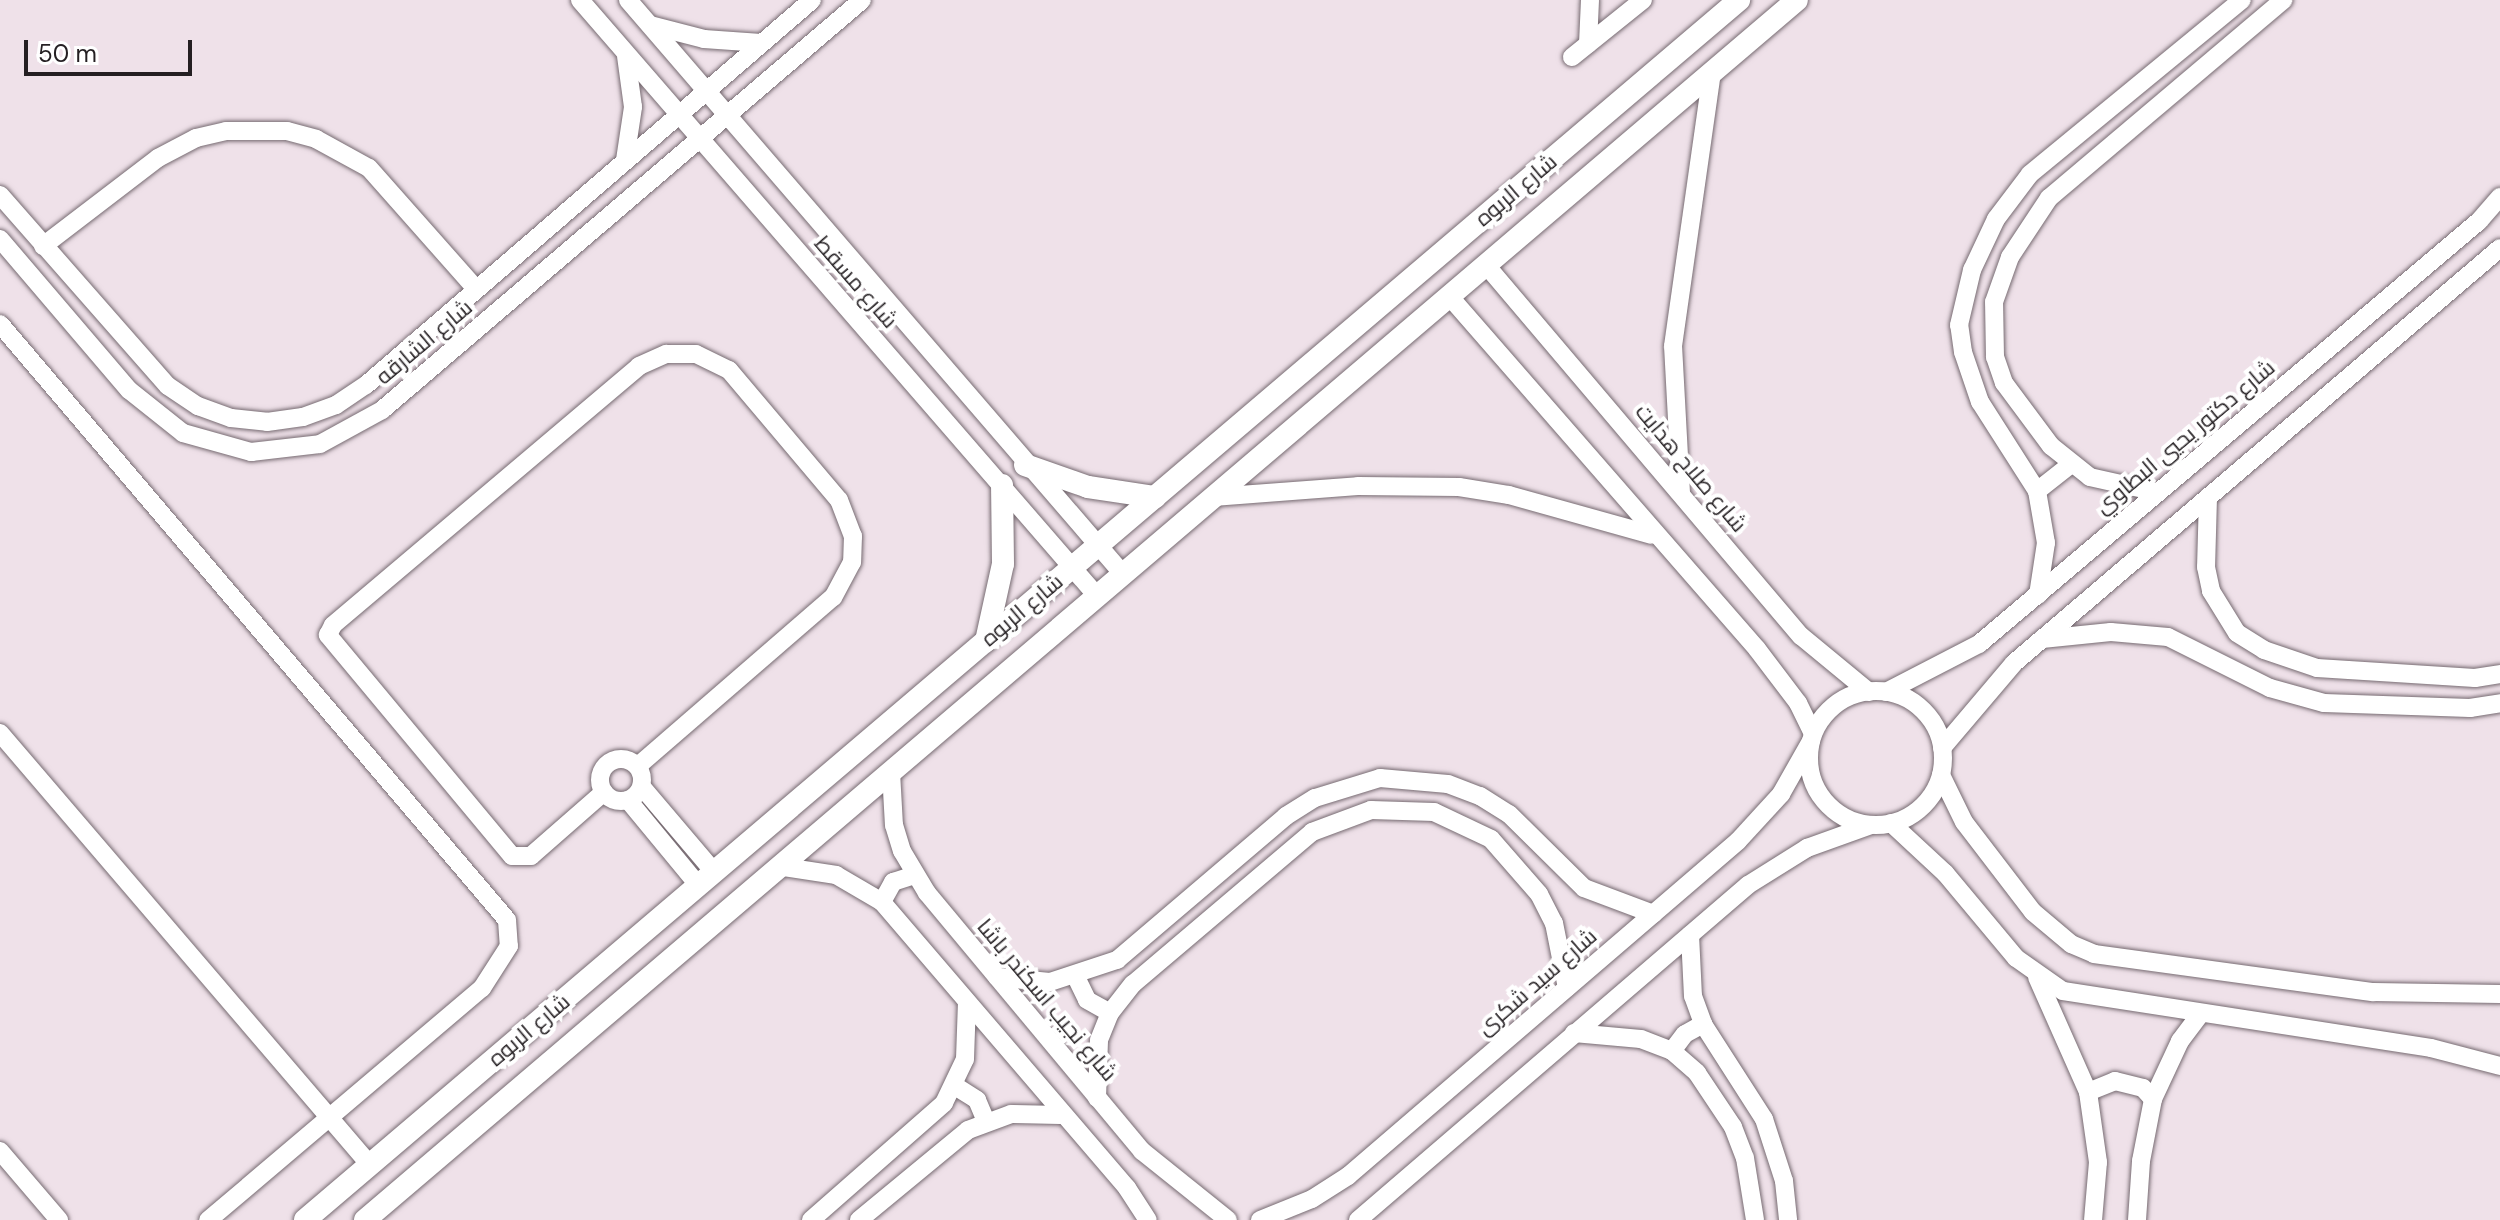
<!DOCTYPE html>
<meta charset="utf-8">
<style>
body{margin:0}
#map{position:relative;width:2500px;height:1220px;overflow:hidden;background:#efe1e9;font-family:"DM Sans",Cairo,sans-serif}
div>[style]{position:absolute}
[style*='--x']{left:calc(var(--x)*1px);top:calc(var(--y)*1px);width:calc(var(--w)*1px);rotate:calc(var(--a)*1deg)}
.roads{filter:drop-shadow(0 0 2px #766a71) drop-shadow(0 0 2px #766a71)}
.minor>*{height:18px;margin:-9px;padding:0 9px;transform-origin:9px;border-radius:9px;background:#fff}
.minor>.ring{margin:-9px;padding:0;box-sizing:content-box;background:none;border:18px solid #fff;border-radius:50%}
.tertiary>*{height:22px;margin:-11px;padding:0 11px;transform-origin:11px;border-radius:11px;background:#fff}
span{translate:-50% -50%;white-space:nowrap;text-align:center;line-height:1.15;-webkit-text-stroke:8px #fff;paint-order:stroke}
.street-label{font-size:22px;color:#241f22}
.scale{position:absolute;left:24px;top:40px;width:168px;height:36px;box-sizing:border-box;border:4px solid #241f22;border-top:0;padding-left:10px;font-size:24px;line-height:28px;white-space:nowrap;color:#241f22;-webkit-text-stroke:6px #fff;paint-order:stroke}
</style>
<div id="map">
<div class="roads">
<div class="minor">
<div style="--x:580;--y:0;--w:789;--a:49.06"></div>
<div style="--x:628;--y:0;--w:758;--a:49.23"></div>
<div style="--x:650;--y:25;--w:56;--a:14.5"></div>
<div style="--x:704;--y:39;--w:57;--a:4"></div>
<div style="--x:1588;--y:44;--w:44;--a:-87.4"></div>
<div style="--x:1572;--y:57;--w:91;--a:-38.8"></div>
<div style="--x:625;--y:160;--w:54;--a:-81.4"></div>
<div style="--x:633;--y:107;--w:51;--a:-97.8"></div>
<div style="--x:0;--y:195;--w:254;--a:48.7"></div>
<div style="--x:168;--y:386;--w:36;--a:34"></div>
<div style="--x:198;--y:406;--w:35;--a:20"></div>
<div style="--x:231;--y:418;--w:36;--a:6"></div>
<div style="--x:267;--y:422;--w:36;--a:-8"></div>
<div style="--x:303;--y:417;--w:35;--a:-20"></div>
<div style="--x:336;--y:405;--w:36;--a:-34"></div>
<div style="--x:366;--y:385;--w:589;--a:-40.8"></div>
<div style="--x:0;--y:239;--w:199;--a:49.5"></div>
<div style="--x:129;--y:390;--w:69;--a:38.5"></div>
<div style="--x:183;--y:433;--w:71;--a:15.6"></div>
<div style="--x:251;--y:452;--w:69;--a:-6.6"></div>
<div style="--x:320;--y:444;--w:71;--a:-28.7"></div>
<div style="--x:382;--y:410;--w:631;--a:-40.5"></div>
<div style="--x:43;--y:246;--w:145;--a:-37.4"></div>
<div style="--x:158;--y:158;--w:43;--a:-27.8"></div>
<div style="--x:196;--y:138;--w:31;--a:-13"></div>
<div style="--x:226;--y:131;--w:61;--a:0"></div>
<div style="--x:287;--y:131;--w:30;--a:15"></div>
<div style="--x:316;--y:139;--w:60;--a:28.7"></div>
<div style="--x:369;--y:168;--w:162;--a:48.5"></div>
<div style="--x:1486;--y:265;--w:487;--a:49.7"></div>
<div style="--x:1801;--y:636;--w:88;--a:39.5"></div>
<div style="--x:1450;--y:297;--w:467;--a:48.9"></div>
<div style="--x:1757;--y:649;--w:68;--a:52.8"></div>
<div style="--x:1798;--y:703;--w:34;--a:64"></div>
<div style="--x:0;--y:324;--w:782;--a:49.61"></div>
<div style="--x:507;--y:920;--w:26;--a:86"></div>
<div style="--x:509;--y:946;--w:50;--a:122.7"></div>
<div style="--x:482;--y:988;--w:359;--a:139.7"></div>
<div style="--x:2037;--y:491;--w:42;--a:-38.2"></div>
<div style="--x:2157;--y:492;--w:69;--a:-167.4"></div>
<div style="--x:2090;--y:477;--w:50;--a:-141.5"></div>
<div style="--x:2051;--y:446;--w:79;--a:-126.7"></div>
<div style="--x:2004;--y:383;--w:28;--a:-109"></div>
<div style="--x:1995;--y:357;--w:55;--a:-91"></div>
<div style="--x:1994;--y:302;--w:48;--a:-70.4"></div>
<div style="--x:2010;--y:257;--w:71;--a:-56.5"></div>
<div style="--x:2049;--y:198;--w:307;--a:-40.2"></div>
<div style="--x:1681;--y:493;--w:147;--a:-93.1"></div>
<div style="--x:1673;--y:346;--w:276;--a:-81.9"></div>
<div style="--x:1213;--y:497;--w:145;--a:-4.3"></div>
<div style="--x:1358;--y:486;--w:101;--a:0.6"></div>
<div style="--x:1459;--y:487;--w:51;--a:9.1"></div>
<div style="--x:1509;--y:495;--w:148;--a:15.6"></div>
<div style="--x:2208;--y:497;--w:70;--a:91.6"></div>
<div style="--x:2206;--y:567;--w:25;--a:78"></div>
<div style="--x:2211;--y:591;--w:49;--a:58.2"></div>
<div style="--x:2237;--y:633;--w:32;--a:32"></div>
<div style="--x:2264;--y:650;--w:56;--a:18.8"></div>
<div style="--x:2317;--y:668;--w:158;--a:3.6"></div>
<div style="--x:2475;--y:678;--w:25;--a:-9"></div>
<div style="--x:2038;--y:595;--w:53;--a:-81.3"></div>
<div style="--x:2046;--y:543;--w:53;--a:-99.8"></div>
<div style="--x:2037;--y:491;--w:106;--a:-122.6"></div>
<div style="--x:1980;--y:402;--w:53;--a:-108.8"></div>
<div style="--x:1963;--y:352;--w:27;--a:-98"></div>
<div style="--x:1959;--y:325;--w:57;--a:-76.7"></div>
<div style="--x:1972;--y:270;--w:56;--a:-64.8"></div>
<div style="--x:1996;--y:219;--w:56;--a:-52.9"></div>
<div style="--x:2030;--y:174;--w:274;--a:-39.4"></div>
<div style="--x:2042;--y:639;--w:69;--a:-5.8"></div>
<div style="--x:2111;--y:632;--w:57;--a:5"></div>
<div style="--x:2168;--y:637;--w:114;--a:26.6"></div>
<div style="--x:2270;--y:688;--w:56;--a:15.5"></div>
<div style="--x:2324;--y:703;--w:146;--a:2"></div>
<div style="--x:2470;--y:708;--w:30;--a:-9"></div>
<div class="ring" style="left:1809px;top:691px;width:116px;height:116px"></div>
<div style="--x:1886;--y:692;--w:105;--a:-27.3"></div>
<div style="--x:1979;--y:644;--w:655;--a:-40.23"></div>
<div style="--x:2479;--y:221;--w:32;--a:-49"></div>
<div style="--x:0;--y:733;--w:569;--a:49.42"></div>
<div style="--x:1942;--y:748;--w:111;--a:-49.7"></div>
<div style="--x:2014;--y:663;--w:639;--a:-40.49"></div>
<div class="ring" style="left:600px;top:759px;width:24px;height:24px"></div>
<div style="--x:891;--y:772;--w:53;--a:86.8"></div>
<div style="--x:894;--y:825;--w:27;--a:73"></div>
<div style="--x:902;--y:851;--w:49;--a:59.2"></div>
<div style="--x:927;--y:893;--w:336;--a:50.2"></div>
<div style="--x:1142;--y:1151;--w:110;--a:38.7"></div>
<div style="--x:1941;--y:775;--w:52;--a:63.9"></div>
<div style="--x:1964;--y:822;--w:113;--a:52.5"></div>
<div style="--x:2033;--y:912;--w:50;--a:40.1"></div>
<div style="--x:2071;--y:944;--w:25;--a:23"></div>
<div style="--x:2094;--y:954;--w:282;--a:7.8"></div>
<div style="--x:2373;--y:992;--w:127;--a:0.9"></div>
<div style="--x:642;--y:787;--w:111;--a:49.7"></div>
<div style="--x:604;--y:792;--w:97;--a:138.8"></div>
<div style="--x:531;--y:856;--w:19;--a:180"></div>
<div style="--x:512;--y:856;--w:288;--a:-129.8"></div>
<div style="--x:328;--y:635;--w:11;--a:-63"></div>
<div style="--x:333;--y:625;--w:401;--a:-40.2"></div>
<div style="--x:639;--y:366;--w:30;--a:-24"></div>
<div style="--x:666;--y:354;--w:30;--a:0"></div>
<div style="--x:696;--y:354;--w:37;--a:26"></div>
<div style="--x:729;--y:370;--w:170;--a:49.8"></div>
<div style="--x:839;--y:500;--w:39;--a:69"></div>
<div style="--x:853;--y:536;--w:26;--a:92"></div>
<div style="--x:852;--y:562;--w:40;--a:118"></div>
<div style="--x:833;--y:597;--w:258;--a:139.1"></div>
<div style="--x:628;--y:800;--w:110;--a:50.5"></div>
<div style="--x:1891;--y:823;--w:74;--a:42.8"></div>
<div style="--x:1945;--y:873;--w:111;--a:50.1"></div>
<div style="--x:2016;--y:958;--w:57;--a:35.1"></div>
<div style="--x:2063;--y:991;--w:372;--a:8.8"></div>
<div style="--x:2431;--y:1048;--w:71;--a:14.6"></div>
<div style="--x:784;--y:867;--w:53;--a:8.7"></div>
<div style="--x:836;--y:875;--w:53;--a:30.4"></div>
<div style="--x:882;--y:902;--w:377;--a:49.4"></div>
<div style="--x:1127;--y:1188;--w:38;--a:57"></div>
<div style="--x:882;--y:902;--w:23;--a:-61"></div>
<div style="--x:893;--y:882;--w:22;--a:-18"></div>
<div style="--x:1690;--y:935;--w:61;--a:87.2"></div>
<div style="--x:1693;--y:996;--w:30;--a:70"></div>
<div style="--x:1703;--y:1024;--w:113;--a:57.3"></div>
<div style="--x:1764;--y:1119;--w:65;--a:72.1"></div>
<div style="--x:1784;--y:1181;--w:39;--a:84"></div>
<div style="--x:997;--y:977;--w:53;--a:5.4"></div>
<div style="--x:1050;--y:982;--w:71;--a:-18.2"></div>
<div style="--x:1117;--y:960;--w:222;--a:-40.4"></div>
<div style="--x:1286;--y:816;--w:34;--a:-32"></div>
<div style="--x:1315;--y:798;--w:68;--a:-17.1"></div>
<div style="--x:1380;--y:778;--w:68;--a:5"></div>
<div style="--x:1448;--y:784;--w:34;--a:21"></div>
<div style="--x:1480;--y:796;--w:34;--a:32"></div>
<div style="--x:1509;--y:814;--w:105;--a:44.6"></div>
<div style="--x:1584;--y:888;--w:74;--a:20.6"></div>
<div style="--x:1076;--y:977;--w:25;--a:64"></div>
<div style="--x:1087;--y:1000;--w:26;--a:29"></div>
<div style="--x:2037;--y:977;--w:126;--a:66.1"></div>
<div style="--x:2088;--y:1092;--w:71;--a:81.9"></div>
<div style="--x:2098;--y:1162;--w:58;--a:94.9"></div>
<div style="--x:1574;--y:1033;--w:67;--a:5.1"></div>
<div style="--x:1641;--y:1039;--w:33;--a:21"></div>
<div style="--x:1672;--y:1051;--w:33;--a:41"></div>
<div style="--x:1697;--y:1073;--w:65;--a:56.3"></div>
<div style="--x:1733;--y:1127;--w:33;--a:69"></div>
<div style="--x:1745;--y:1158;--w:63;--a:80.8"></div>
<div style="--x:1672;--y:1051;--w:21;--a:-53"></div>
<div style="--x:1685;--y:1034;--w:21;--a:-29"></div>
<div style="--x:955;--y:1086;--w:26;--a:32"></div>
<div style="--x:977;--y:1100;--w:23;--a:67"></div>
<div style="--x:2088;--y:1092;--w:29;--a:-22"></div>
<div style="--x:2115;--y:1081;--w:29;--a:14"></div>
<div style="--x:2143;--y:1088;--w:15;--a:48"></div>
<div style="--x:1097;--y:1098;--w:58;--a:-88"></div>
<div style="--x:1099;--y:1040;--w:29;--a:-68"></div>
<div style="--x:1110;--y:1013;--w:37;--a:-52"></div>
<div style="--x:1133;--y:984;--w:235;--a:-40.3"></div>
<div style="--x:1312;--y:832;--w:63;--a:-20.4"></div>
<div style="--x:1371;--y:810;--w:63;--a:1.8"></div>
<div style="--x:1434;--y:812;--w:63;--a:25.3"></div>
<div style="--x:1491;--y:839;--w:73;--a:48.9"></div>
<div style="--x:1539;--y:894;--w:33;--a:63"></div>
<div style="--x:1554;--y:923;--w:66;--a:78.7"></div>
<div style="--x:0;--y:1151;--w:91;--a:49.5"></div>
<div style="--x:811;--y:1220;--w:177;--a:-41.3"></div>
<div style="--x:944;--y:1103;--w:49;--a:-64.5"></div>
<div style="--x:965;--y:1059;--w:57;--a:-88"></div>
<div style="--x:859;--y:1220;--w:141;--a:-39.5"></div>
<div style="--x:968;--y:1130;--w:46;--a:-20.4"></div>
<div style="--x:1011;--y:1114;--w:52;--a:1.1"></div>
<div style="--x:1260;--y:1220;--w:56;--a:-22"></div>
<div style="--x:1312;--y:1199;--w:43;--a:-32.6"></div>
<div style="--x:1348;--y:1176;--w:514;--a:-40.66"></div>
<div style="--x:1738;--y:841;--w:64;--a:-47.5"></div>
<div style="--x:1781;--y:794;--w:61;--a:-60.5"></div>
<div style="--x:1358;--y:1220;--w:514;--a:-40.66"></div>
<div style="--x:1748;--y:885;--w:70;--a:-32.1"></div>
<div style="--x:1807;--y:848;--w:68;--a:-19.8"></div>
<div style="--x:2137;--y:1220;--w:59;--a:-86.1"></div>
<div style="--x:2141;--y:1161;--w:63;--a:-79"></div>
<div style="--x:2153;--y:1099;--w:64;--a:-65"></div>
<div style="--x:2180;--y:1041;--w:31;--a:-53"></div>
</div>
<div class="tertiary">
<div style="--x:1025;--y:465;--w:67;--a:19.2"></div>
<div style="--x:1088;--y:487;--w:68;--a:8.5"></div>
<div style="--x:986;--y:641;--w:79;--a:-77.6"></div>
<div style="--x:1003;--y:564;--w:79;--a:-90.7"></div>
<div style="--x:305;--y:1220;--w:1883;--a:-40.39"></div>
<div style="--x:365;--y:1220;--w:1881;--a:-40.43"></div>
</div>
</div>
<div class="street-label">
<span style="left:1516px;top:190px;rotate:-40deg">شارع الربوه</span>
<span style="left:856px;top:282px;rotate:49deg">شارع مسقط</span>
<span style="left:424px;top:342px;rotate:-40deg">شارع الشارقه</span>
<span style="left:2185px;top:437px;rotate:-40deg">شارع دكتور يحيي البطاوي</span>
<span style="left:1691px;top:468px;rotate:50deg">شارع صلاح هدايت</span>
<span style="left:1022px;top:610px;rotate:-40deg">شارع الربوه</span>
<span style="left:1537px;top:982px;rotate:-41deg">شارع سيد شكرى</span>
<span style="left:1047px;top:1000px;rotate:50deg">شارع نجيب اسكندر باشا</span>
<span style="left:529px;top:1030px;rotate:-40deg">شارع الربوه</span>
</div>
<div class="scale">50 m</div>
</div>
